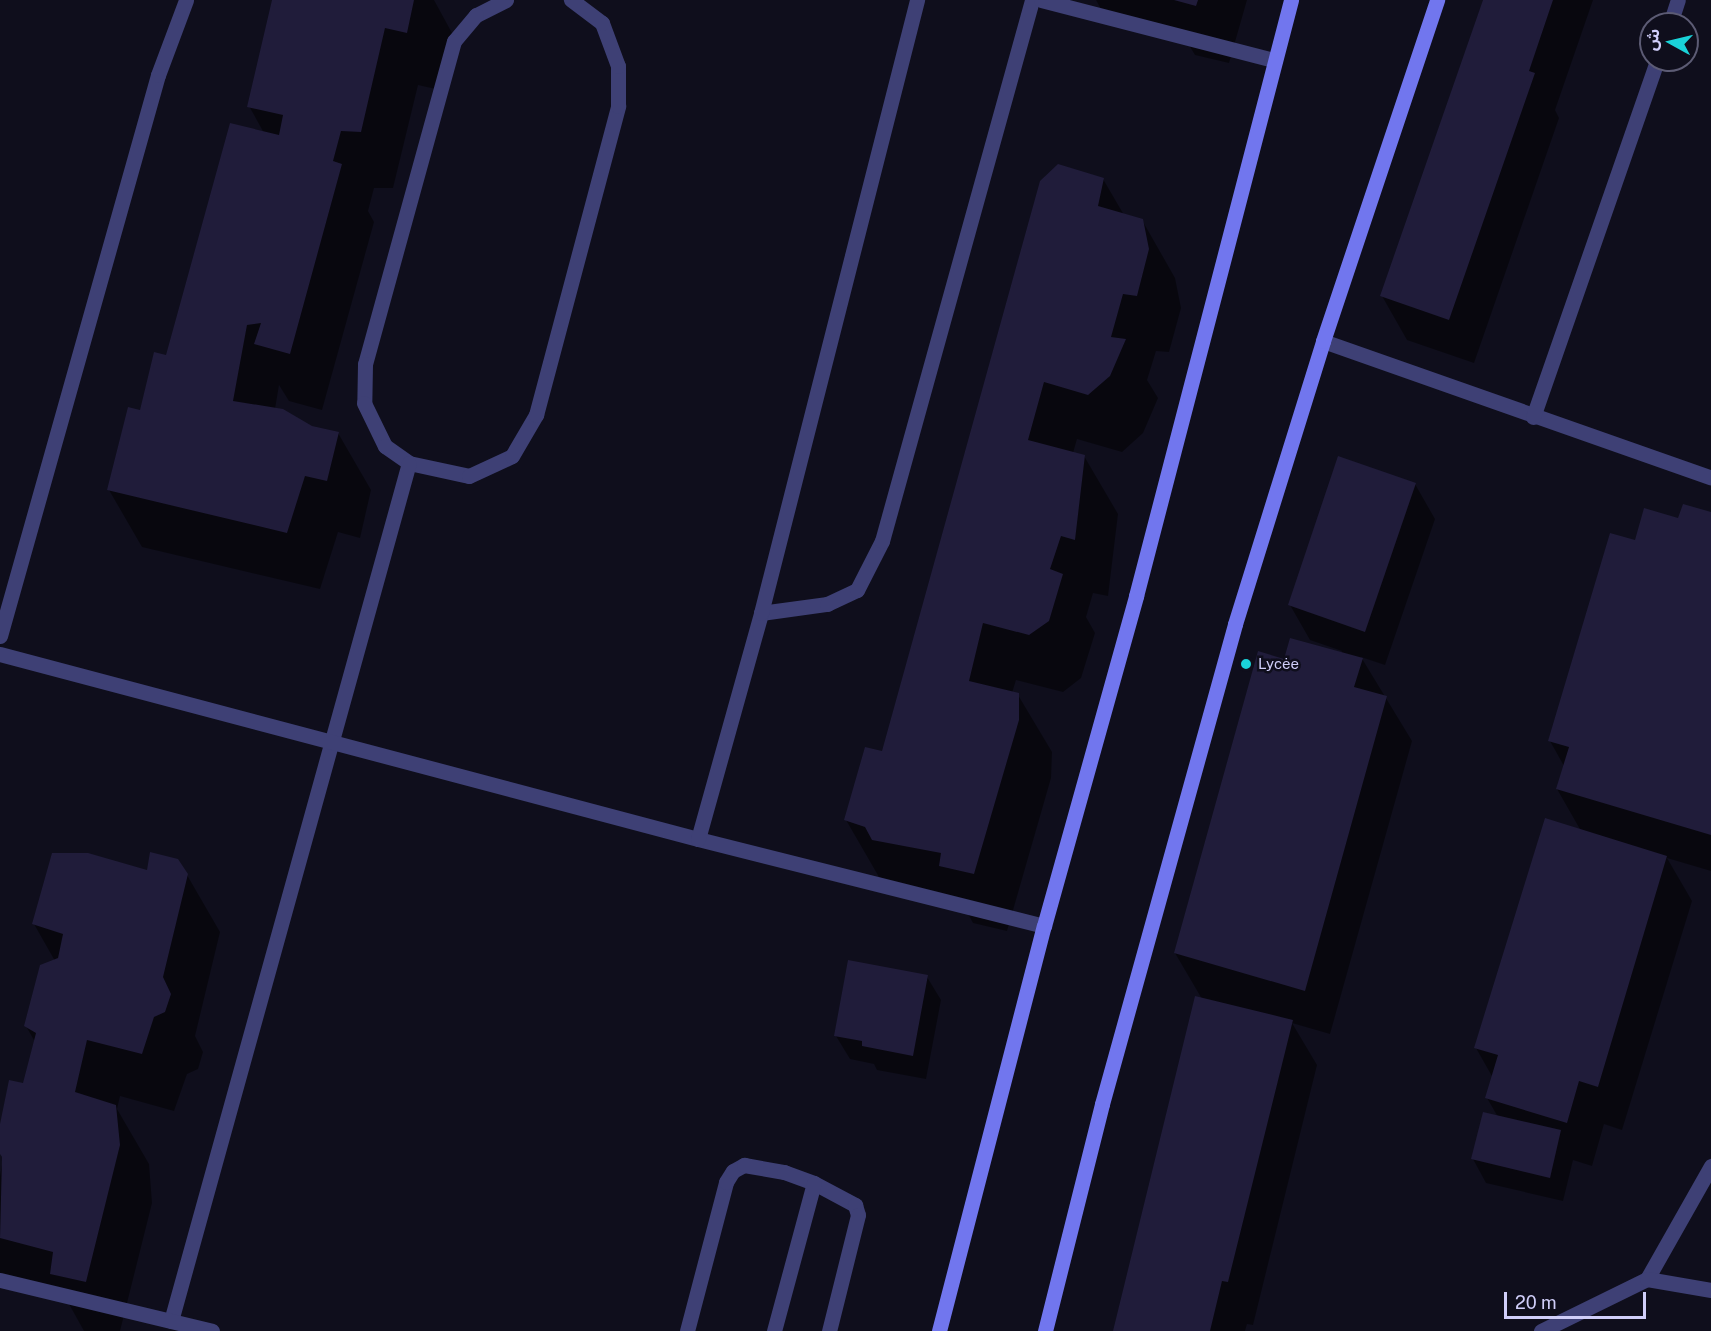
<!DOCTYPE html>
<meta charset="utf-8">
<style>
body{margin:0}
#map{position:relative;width:1711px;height:1331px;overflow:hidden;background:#0f0e1c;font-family:"Public Sans","Noto Sans Arabic",sans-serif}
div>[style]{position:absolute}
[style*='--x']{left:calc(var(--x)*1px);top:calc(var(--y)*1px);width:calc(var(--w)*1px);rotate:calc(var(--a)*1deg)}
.shadow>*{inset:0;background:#0007}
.building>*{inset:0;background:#201c3a}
.service>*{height:15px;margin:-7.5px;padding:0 7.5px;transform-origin:7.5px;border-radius:7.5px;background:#3e4075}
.minor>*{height:15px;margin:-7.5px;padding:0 7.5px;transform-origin:7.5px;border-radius:7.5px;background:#3e4075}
.secondary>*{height:15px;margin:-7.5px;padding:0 7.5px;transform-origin:7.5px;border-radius:7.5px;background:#7176ee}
.dots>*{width:16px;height:16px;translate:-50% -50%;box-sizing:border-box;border:3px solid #0f0e1c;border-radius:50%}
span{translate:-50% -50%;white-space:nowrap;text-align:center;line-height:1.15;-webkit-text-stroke:5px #0f0e1c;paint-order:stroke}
.poi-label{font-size:15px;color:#d0cef9}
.left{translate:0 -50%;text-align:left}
.north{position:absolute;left:1639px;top:12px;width:60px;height:60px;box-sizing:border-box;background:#0f0e1c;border:2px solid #5c5b74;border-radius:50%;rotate:278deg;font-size:16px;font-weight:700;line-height:24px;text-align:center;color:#d0cef9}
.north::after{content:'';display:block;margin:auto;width:21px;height:27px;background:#1ad3d9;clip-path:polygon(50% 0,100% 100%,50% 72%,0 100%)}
.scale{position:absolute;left:1504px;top:1292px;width:142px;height:27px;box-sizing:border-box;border:3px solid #d0cef9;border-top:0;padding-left:8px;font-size:18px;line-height:21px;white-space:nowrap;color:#d0cef9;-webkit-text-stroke:4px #0f0e1c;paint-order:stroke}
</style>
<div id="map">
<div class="shadow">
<div style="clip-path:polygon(274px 0,434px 0,452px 33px,440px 90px,418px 85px,393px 188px,374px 188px,368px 211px,374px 222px,322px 410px,289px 401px,279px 385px,275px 409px,311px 427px,338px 433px,371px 490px,360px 538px,338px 532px,320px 589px,142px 547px,109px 490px,264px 133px,249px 106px)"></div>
<div style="clip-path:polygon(1096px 0,1247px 0,1229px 63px,1195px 55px,1186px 40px,1101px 9px)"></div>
<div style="clip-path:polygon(1484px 0,1593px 0,1555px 110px,1559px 118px,1474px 363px,1407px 340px,1382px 296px)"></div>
<div style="clip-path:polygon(1103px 179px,1124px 215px,1142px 220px,1175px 278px,1181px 308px,1169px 352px,1156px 351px,1147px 380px,1158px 398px,1143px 433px,1122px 452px,1077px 439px,1073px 453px,1084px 456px,1118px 514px,1108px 596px,1093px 593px,1086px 617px,1095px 633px,1081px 678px,1063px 692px,1016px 680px,1012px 693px,1018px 695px,1052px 752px,1051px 778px,1007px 931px,973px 923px,965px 908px,879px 877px,846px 820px,883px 753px)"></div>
<div style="clip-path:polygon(1415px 484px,1435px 519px,1385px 665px,1361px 657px,1412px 741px,1330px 1034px,1292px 1023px,1317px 1065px,1253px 1325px,1247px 1324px,1245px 1331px,1114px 1331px,1202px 999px,1175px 953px,1286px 661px,1341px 653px,1342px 651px,1310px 640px,1290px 605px)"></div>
<div style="clip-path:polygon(1711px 514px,1711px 871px,1667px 858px,1692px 901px,1622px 1130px,1604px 1124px,1592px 1166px,1573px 1160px,1563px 1201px,1486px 1183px,1473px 1159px,1498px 1117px,1487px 1098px,1493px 1078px,1476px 1048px,1581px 831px,1557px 789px,1564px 766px,1550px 741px,1636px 542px,1679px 520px)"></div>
<div style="clip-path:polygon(148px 872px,187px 875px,220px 932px,195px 1036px,203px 1052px,198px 1069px,187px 1074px,174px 1111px,120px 1096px,117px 1109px,149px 1164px,152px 1203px,120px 1331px,84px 1331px,69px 1304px,0 1286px,0 1176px,3px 1159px,0 1153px,0 1131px,24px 1085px,35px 1042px,26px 1026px,55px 961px,34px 924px)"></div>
<div style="clip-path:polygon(927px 977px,941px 1000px,926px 1079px,877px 1070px,874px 1064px,850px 1059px,836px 1036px)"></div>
</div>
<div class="building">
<div style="clip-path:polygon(272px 0,414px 0,407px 33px,385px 28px,361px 132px,341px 131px,333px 161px,342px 164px,290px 354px,254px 344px,261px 323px,247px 325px,233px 401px,283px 409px,312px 426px,339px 432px,327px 481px,305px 476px,287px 533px,107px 490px,128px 407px,140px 410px,154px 352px,166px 355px,230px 123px,279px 135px,283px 115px,247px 107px)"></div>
<div style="clip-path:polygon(1174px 0,1198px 0,1196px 6px)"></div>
<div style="clip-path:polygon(1483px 0,1553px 0,1529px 71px,1535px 73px,1449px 320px,1380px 296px)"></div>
<div style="clip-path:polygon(1058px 164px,1104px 178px,1098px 206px,1143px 219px,1149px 249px,1137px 296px,1123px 294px,1111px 337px,1126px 339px,1110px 376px,1088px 395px,1044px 382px,1028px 440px,1085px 455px,1075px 540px,1061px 536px,1050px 569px,1063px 574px,1049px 621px,1029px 635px,983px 623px,969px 681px,1019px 693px,1019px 720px,974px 874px,939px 866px,941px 853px,872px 840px,865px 827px,844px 820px,865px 747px,882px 751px,1040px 181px)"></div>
<div style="clip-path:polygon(1338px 456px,1416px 483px,1365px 632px,1288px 605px)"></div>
<div style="clip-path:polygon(1683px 504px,1711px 512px,1711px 835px,1556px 789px,1569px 747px,1548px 741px,1610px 533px,1635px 540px,1644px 508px,1678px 518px)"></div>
<div style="clip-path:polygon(1290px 638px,1363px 658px,1354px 687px,1387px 696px,1305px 991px,1174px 953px,1258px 651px,1284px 659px)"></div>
<div style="clip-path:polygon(1545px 818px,1667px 856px,1598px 1087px,1579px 1081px,1567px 1123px,1485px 1098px,1498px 1055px,1474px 1048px)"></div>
<div style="clip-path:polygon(150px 852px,178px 859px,188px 874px,163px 977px,171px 994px,165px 1012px,154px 1017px,142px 1054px,87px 1040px,75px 1092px,116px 1105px,120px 1145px,86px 1282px,50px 1274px,53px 1252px,0 1238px,2px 1157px,0 1154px,0 1124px,9px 1080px,23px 1083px,36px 1033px,24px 1026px,40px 965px,58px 958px,63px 934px,32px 924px,52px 853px,88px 853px,147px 870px)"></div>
<div style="clip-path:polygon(848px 960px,928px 975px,913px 1056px,862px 1046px,862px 1041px,834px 1036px)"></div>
<div style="clip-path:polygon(1195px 996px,1293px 1020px,1228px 1282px,1222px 1281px,1210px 1331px,1113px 1331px)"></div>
<div style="clip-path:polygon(1483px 1112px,1561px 1130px,1550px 1178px,1471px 1159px)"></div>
</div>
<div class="service">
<div style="--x:506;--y:0;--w:34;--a:153"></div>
<div style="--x:476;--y:15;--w:34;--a:130"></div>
<div style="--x:454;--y:41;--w:335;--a:105.4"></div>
<div style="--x:365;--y:364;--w:39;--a:91"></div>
<div style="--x:364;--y:403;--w:48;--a:64"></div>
<div style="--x:385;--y:446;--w:29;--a:35"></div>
<div style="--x:409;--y:463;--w:61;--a:12.2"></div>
<div style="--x:469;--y:476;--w:47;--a:-24.9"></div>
<div style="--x:512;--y:456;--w:48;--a:-59.7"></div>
<div style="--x:536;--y:415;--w:320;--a:-75.1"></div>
<div style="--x:618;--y:106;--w:40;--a:-90"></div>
<div style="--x:618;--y:66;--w:46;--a:-110.4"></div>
<div style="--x:602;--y:23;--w:39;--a:-143"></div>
<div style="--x:761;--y:613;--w:67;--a:-7.8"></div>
<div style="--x:827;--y:604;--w:33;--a:-25"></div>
<div style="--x:857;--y:590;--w:55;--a:-63"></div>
<div style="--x:882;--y:541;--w:561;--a:-74.5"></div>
<div style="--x:1647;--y:1279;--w:130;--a:-60.5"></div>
<div style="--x:171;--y:1321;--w:890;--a:-74.5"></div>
<div style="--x:687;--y:1331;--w:154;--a:-75.3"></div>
<div style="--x:726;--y:1182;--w:13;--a:-58"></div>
<div style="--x:733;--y:1171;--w:13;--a:-29"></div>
<div style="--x:744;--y:1165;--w:41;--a:9.9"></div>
<div style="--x:784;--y:1172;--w:32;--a:20"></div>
<div style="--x:814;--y:1183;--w:47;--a:28.2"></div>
<div style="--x:855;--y:1205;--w:10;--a:73"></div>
<div style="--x:858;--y:1215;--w:120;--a:104"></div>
<div style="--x:774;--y:1331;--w:153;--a:-74.9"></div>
<div style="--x:1541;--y:1331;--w:118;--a:-26.1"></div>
<div style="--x:1647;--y:1279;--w:65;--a:9.8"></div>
</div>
<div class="minor">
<div style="--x:1041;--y:0;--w:240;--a:14.5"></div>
<div style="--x:1670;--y:24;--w:25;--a:-72"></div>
<div style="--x:1323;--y:341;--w:411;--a:19.4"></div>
<div style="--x:1533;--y:417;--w:378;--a:-70.8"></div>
<div style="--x:0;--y:636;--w:583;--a:-74.27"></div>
<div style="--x:158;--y:75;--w:80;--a:-69.5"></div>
<div style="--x:0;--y:654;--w:722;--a:14.84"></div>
<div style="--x:698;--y:839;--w:357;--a:14.1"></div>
<div style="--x:698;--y:839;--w:235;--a:-74.4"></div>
<div style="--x:761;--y:613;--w:633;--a:-75.72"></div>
<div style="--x:0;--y:1280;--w:218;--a:13.5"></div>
</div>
<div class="secondary">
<div style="--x:939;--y:1331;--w:418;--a:-75.5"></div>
<div style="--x:1044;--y:926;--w:343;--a:-74.4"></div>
<div style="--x:1136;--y:596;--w:616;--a:-75.42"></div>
<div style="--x:1045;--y:1331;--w:234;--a:-75.9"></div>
<div style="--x:1102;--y:1104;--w:498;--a:-74.5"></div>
<div style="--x:1235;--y:624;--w:296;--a:-72.7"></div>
<div style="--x:1323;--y:341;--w:360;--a:-71.5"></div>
</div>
<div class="dots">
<div style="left:1246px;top:664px;background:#1ad3d9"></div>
</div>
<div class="poi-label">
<span class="left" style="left:1258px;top:664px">Lycėe</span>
</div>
<div class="north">ش</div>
<div class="scale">20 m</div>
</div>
